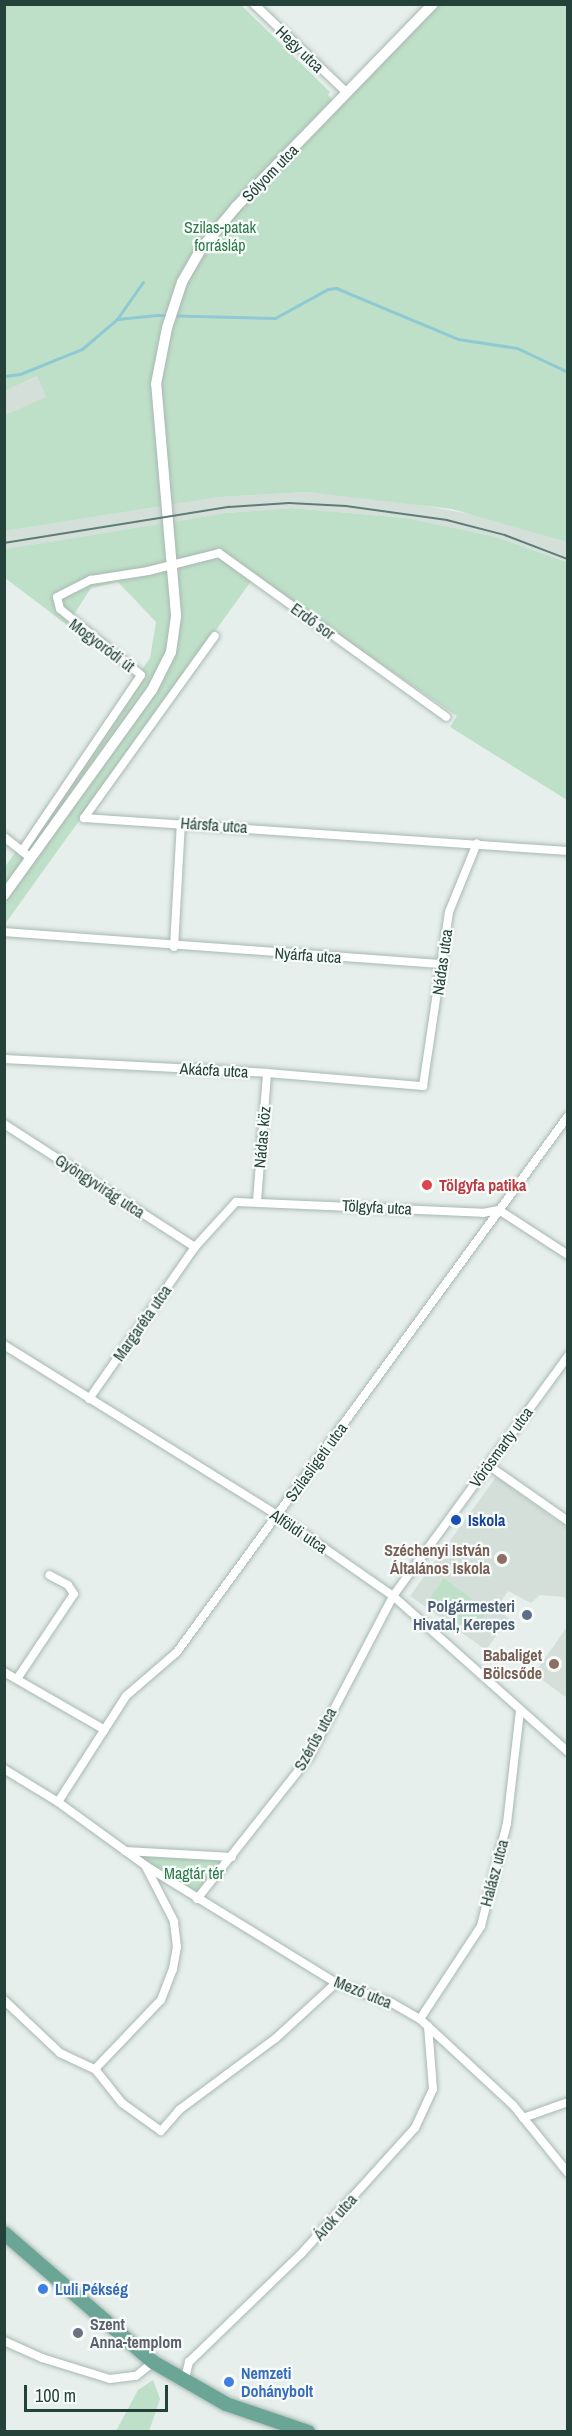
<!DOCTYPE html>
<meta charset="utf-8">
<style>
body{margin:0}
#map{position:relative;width:572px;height:2436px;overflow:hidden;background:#e6efeb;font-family:"Archivo Narrow",sans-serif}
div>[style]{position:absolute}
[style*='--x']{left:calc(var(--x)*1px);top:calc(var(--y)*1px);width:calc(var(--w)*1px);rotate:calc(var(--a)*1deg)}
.built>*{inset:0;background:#d4dfda}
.green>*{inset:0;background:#bfe0c8}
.stream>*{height:3px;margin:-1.5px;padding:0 1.5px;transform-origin:1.5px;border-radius:1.5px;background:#8ec9d4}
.roads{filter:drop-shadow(0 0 2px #a8b8b2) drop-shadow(0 0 2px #a8b8b2)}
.minor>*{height:8px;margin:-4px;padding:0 4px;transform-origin:4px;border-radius:4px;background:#fff}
.tertiary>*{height:10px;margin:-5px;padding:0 5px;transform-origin:5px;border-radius:5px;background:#fff}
.primary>*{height:14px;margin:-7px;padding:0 7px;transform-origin:7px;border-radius:7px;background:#6aa596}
.tram>*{height:1.5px;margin:-0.75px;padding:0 0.75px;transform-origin:0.75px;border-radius:0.75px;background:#5f7d75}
.dots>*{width:16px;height:16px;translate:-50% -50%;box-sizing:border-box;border:3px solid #f7fbf9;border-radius:50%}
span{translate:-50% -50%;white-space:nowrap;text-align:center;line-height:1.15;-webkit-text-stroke:4.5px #f7fbf9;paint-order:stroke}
.street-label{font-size:16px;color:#24423a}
.park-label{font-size:16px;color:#2d7a4b}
.health-label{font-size:16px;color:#be3a42;font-weight:700}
.left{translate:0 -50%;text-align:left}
.transit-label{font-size:16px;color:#164399;font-weight:700}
.education-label{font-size:16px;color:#785e54;font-weight:700}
.right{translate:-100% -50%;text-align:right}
.service-label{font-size:16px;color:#4e5e75;font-weight:700}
.shop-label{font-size:16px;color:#366cbe;font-weight:700}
.worship-label{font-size:16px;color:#5b616d;font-weight:700}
.frame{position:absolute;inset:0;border:6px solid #24423a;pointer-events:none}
.scale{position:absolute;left:24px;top:2385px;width:144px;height:27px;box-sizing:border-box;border:3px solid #24423a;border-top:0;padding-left:8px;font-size:18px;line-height:21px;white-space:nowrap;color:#24423a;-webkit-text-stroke:4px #f7fbf9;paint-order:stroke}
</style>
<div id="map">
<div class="built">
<div style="clip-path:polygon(38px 376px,47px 397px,5px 415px,4px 391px)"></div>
<div style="clip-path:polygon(307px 492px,392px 500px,492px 518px,567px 542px,568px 562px,497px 537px,406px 518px,292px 508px,226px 513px,5px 549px,5px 531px,220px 497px)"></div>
<div style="clip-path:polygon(496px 1477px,567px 1528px,567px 1602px,564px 1597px,540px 1595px,531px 1603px,508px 1591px,496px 1609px,509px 1618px,486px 1650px,410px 1596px)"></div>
<div style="clip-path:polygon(567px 1627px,567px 1698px,534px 1674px)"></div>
</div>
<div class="green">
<div style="clip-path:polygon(5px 5px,241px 5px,330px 92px,328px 95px,336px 104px,433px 5px,567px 5px,567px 542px,452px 509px,307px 492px,220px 497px,5px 531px,5px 415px,46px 397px,37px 376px,5px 391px)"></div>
<div style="clip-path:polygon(292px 508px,406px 518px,497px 537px,567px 562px,567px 800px,450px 727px,457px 716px,254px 577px,5px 924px,5px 867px,150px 658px,156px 622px,118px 582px,91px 588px,67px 625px,5px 578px,5px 549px,226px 513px)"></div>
<div style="clip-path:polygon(444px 1578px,488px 1611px,472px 1633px,428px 1600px)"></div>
<div style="clip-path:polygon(124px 1851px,232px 1857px,197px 1899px)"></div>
<div style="clip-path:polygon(153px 2380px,160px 2399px,149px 2431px,116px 2431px,138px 2390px)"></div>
</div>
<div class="stream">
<div style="--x:117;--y:319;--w:40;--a:-5.7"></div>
<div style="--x:157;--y:315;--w:118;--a:1.5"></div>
<div style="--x:275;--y:318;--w:60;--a:-28.7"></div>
<div style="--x:328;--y:289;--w:8;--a:-7"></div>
<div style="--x:336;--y:288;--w:132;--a:22.7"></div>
<div style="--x:458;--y:339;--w:60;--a:8.7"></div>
<div style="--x:517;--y:348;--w:56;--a:25.2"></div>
<div style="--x:4;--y:376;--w:16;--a:-7"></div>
<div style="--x:20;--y:374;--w:67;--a:-22"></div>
<div style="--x:82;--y:349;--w:46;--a:-40.6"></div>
<div style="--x:117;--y:319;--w:45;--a:-54.9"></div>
</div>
<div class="roads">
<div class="minor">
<div style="--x:254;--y:4;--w:129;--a:43.7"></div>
<div style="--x:84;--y:818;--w:485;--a:3.9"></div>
<div style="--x:84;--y:818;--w:224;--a:-54.3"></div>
<div style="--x:4;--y:837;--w:28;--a:38"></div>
<div style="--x:22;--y:851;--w:212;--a:-55.9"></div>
<div style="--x:141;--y:675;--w:104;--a:-140.8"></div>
<div style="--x:60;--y:609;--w:12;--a:-104"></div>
<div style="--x:57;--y:597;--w:38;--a:-27"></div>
<div style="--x:91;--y:580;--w:58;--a:-9"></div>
<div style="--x:148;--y:571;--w:73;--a:-14.2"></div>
<div style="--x:219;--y:553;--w:280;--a:35.8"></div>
<div style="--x:4;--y:932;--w:440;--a:4.2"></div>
<div style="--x:174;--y:947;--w:124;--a:-86.8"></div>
<div style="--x:4;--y:1059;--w:263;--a:3"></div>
<div style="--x:267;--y:1073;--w:157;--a:4.8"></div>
<div style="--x:423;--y:1086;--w:176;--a:-81.5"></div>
<div style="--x:449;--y:912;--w:74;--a:-67.9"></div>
<div style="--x:4;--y:1124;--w:227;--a:32.8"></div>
<div style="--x:257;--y:1201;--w:128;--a:-85.5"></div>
<div style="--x:4;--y:1345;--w:322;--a:31.9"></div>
<div style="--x:277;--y:1515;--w:141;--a:34.9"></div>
<div style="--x:393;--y:1596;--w:234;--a:41.7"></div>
<div style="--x:89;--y:1399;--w:185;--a:-55.1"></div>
<div style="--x:195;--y:1247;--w:61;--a:-47.7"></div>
<div style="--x:236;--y:1202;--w:247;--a:2.5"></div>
<div style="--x:483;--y:1213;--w:16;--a:-11"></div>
<div style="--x:499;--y:1210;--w:82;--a:33.1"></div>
<div style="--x:488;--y:1465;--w:98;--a:35"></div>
<div style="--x:4;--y:1672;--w:116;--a:29.9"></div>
<div style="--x:17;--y:1679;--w:102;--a:-56.2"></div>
<div style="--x:74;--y:1594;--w:11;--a:-124"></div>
<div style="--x:68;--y:1585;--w:21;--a:-152"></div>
<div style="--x:4;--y:1769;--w:63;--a:31.4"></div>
<div style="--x:58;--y:1802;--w:109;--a:36"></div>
<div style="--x:146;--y:1866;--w:223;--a:31.6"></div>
<div style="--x:336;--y:1983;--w:59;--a:19.7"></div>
<div style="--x:392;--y:2003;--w:32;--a:30"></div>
<div style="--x:420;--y:2019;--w:127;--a:42.8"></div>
<div style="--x:513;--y:2105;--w:87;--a:51"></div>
<div style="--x:58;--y:1802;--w:126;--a:-57.3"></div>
<div style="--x:126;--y:1696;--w:67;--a:-40.8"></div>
<div style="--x:177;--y:1652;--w:663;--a:-53.89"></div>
<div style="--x:125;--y:1851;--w:107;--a:3.2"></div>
<div style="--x:197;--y:1899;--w:181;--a:-51.7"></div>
<div style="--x:309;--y:1757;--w:182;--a:-62.4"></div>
<div style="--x:393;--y:1596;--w:297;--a:-53.9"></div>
<div style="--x:4;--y:2000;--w:77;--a:43.4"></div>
<div style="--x:60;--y:2053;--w:38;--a:25"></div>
<div style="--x:95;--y:2069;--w:43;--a:51.5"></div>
<div style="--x:122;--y:2103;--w:48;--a:35.7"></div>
<div style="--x:161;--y:2131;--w:28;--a:-49"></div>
<div style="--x:179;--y:2110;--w:121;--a:-36.6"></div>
<div style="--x:276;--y:2038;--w:81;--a:-42.5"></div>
<div style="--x:420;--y:2019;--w:111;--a:-56.7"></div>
<div style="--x:481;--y:1926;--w:106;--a:-75.8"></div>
<div style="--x:507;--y:1823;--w:113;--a:-83.4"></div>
<div style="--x:95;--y:2069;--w:95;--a:-46.3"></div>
<div style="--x:161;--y:2000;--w:33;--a:-69"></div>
<div style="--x:173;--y:1969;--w:22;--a:-80"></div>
<div style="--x:177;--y:1947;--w:26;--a:-97"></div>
<div style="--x:174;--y:1921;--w:61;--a:-117.4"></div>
<div style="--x:523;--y:2118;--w:48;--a:-19.6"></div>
<div style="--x:4;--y:2341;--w:42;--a:24.1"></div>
<div style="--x:42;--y:2358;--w:71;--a:17.2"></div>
<div style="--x:110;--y:2379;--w:26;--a:-7"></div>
<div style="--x:136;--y:2376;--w:22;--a:-39"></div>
<div style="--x:184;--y:2382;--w:21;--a:-76"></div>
<div style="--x:189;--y:2362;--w:156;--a:-44"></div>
<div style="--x:301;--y:2254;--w:170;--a:-47.9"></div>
<div style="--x:415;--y:2128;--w:43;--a:-65.2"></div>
<div style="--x:433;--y:2089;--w:63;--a:-94.5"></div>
</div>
<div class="tertiary">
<div style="--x:4;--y:895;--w:253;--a:-54.2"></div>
<div style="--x:152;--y:690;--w:42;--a:-63.4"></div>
<div style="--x:171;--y:652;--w:37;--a:-82"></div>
<div style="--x:176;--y:615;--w:232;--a:-94.9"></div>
<div style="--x:156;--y:384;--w:57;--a:-78.9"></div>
<div style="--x:167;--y:328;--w:48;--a:-71.9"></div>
<div style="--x:182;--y:282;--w:38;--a:-60"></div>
<div style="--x:201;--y:249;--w:55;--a:-50.2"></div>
<div style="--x:236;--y:207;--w:283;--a:-45.9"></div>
</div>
<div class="primary">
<div style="--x:4;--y:2233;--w:197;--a:40.9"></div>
<div style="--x:153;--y:2362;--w:84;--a:29.9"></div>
<div style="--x:226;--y:2404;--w:87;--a:18.9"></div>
</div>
</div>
<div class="tram">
<div style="--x:4;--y:543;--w:228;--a:-9.1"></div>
<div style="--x:229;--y:507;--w:60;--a:-3.8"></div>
<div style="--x:289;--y:503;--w:57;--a:3"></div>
<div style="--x:346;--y:506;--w:102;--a:7.9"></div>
<div style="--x:447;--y:520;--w:60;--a:14.5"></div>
<div style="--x:505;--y:535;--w:67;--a:20.9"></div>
</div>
<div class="dots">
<div style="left:427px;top:1185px;background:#e0444e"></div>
<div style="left:456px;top:1520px;background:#1a4fb4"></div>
<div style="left:502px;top:1559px;background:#8d6e63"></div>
<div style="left:527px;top:1615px;background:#5c6f8a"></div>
<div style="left:554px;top:1664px;background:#8d6e63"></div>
<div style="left:43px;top:2289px;background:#3f7fe0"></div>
<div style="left:78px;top:2333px;background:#6b7280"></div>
<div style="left:229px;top:2382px;background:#3f7fe0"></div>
</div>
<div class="street-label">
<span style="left:300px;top:49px;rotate:44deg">Hegy utca</span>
<span style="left:270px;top:173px;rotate:-46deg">Sólyom utca</span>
<span style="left:313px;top:621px;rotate:36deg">Erdő sor</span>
<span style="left:102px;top:645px;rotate:37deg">Mogyoródi út</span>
<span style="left:214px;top:825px;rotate:4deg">Hársfa utca</span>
<span style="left:308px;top:955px;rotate:4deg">Nyárfa utca</span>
<span style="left:442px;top:962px;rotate:-82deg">Nádas utca</span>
<span style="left:214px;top:1070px;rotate:3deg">Akácfa utca</span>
<span style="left:262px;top:1137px;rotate:-85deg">Nádas köz</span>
<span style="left:100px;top:1186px;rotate:33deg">Gyöngyvirág utca</span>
<span style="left:377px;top:1207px;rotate:3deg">Tölgyfa utca</span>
<span style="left:142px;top:1323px;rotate:-55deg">Margaréta utca</span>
<span style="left:501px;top:1447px;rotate:-54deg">Vörösmarty utca</span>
<span style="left:316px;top:1462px;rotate:-54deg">Szilasligeti utca</span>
<span style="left:299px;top:1531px;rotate:34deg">Alföldi utca</span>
<span style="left:315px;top:1739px;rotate:-61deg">Szérűs utca</span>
<span style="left:494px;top:1873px;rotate:-75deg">Halász utca</span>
<span style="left:363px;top:1992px;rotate:22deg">Mező utca</span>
<span style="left:335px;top:2217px;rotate:-48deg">Árok utca</span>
</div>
<div class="park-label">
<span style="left:220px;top:236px">Szilas-patak<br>forrásláp</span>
<span style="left:194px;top:1873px">Magtár tér</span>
</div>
<div class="health-label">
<span class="left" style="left:439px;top:1185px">Tölgyfa patika</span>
</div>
<div class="transit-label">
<span class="left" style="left:468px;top:1520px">Iskola</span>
</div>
<div class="education-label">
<span class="right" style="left:490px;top:1559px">Széchenyi István<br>Általános Iskola</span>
<span class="right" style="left:542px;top:1664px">Babaliget<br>Bölcsőde</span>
</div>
<div class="service-label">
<span class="right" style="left:515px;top:1615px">Polgármesteri<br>Hivatal, Kerepes</span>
</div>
<div class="shop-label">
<span class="left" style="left:55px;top:2289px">Luli Pékség</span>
<span class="left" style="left:241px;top:2382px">Nemzeti<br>Dohánybolt</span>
</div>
<div class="worship-label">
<span class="left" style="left:90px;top:2333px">Szent<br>Anna-templom</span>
</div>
<div class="frame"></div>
<div class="scale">100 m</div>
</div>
